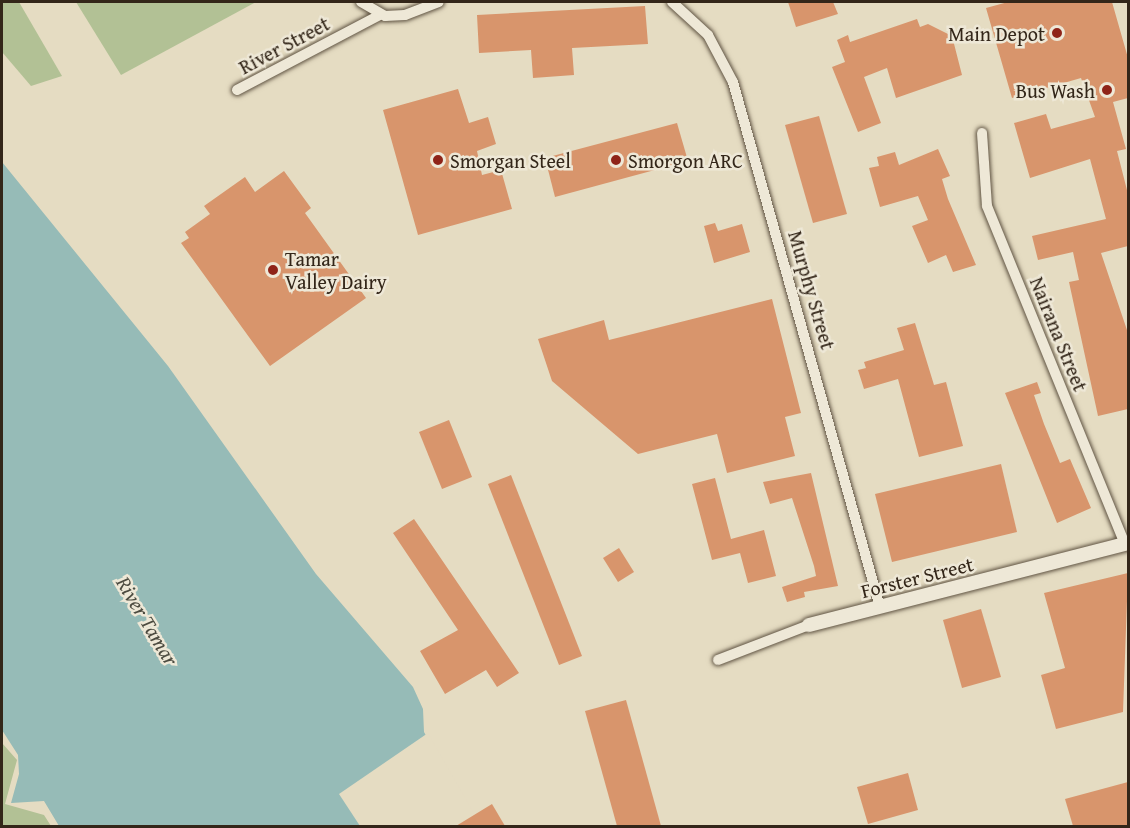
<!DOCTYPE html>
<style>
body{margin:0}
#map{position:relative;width:1130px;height:828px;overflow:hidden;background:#e5dcc2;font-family:"Gentium Book Plus",serif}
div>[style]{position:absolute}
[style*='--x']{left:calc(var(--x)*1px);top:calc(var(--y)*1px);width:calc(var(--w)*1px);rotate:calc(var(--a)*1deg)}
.green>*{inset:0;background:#b2c195}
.water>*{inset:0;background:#96bbb7}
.pier>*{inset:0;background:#e5dcc2}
.building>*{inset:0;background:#d8956c}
.roads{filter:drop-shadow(0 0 2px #605443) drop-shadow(0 0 2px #605443)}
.minor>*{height:10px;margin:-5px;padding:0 5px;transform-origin:5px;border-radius:5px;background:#eee8d7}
.tertiary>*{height:14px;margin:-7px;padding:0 7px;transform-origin:7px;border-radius:7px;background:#eee8d7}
.dots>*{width:16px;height:16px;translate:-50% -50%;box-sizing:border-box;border:3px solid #eee8d7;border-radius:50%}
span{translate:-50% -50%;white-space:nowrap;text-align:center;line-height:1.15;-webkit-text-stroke:5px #eee8d7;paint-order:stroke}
.poi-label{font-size:20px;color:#332619}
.right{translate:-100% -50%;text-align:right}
.left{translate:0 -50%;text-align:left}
.street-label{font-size:20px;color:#332619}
.water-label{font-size:21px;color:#4c4b40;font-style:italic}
.frame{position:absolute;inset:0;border:3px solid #332619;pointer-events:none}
</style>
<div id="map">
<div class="green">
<div style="clip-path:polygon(2px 2px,19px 2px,62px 76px,31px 86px,2px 52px)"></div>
<div style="clip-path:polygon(76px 2px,256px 2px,121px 75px)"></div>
<div style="clip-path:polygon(2px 743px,17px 760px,5px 804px,44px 815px,51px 826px,2px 826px)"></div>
</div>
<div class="water">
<div style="clip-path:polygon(2px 162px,168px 366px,316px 574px,413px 687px,423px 709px,424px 732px,478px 826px,59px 826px,44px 801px,11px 803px,19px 774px,18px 755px,2px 730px)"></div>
</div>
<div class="pier">
<div style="clip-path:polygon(428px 733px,481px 826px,360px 826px,339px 794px)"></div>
</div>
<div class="building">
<div style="clip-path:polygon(788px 2px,833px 2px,838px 14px,796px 27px)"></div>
<div style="clip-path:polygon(1008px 2px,1112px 2px,1128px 58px,1128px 98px,1113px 102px,1126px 149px,1117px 151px,1128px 194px,1128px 246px,1101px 253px,1128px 333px,1128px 409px,1098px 416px,1069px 282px,1079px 280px,1073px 252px,1038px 260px,1032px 236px,1106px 219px,1090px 159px,1030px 178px,1014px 123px,1046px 114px,1051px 129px,1095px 117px,1081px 78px,1012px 98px,986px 8px)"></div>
<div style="clip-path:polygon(645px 6px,648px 44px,572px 48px,574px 75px,533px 78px,531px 50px,479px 53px,477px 15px)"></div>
<div style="clip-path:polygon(917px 19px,920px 27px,928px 24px,952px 36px,962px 75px,896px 98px,887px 68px,864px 77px,881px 123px,858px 132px,832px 67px,845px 62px,837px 40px,848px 35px,850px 42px)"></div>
<div style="clip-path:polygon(458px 89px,469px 123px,488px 117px,496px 144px,477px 151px,482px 175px,501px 170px,512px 209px,418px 235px,383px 110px)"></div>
<div style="clip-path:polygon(819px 116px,847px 214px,813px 223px,785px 125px)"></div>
<div style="clip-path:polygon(677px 123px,688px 161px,555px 197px,545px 158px)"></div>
<div style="clip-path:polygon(938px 149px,950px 176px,942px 179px,948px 199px,976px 265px,953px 272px,946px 255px,928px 263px,912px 226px,928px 220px,918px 196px,880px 207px,869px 168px,879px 166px,877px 157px,895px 152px,899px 165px)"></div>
<div style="clip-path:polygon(284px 171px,311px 208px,305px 213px,366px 298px,270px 366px,181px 243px,189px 238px,185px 232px,210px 214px,204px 206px,245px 177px,255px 192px)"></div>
<div style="clip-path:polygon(715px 223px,718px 231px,742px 224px,750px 252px,714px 263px,704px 226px)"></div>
<div style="clip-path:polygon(772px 299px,801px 413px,785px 417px,795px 456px,727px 473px,717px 434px,638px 454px,552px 381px,538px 339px,604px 320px,609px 340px)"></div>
<div style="clip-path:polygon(915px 323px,934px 385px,946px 382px,963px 446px,919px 457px,898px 379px,864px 389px,858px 370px,866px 368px,864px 362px,904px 350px,897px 328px)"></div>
<div style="clip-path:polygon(1037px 382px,1041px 393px,1034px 395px,1044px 424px,1060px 463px,1070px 459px,1091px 508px,1057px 523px,1005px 393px)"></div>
<div style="clip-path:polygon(449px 420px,472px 477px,442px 489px,419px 432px)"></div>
<div style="clip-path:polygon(1001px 464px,1017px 532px,892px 562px,875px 494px)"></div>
<div style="clip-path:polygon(811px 473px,838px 586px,804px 592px,805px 597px,787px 602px,782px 587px,816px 576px,814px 566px,792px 498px,770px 504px,763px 482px)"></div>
<div style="clip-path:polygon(511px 475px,582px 656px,559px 665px,488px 484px)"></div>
<div style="clip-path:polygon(715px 478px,731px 539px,764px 530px,776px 576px,748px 583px,740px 553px,712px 560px,692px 484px)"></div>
<div style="clip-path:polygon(414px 519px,519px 673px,497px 687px,486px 670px,445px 694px,420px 651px,458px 630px,393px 533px)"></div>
<div style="clip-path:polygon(619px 548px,634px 572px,618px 582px,603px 558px)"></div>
<div style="clip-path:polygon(1128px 573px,1123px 712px,1056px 729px,1041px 675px,1065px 668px,1044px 593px)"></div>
<div style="clip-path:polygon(981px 609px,1001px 677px,962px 688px,943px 620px)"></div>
<div style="clip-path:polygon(626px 700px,661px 826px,617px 826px,585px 711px)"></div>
<div style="clip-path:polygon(908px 773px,918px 810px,868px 824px,857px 787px)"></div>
<div style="clip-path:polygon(1128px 782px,1128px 826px,1073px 826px,1065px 799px)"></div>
<div style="clip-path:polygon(492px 804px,505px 826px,456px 826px)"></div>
</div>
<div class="roads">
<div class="minor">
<div style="--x:361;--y:2;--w:28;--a:30"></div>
<div style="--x:385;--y:16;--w:20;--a:-3"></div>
<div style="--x:405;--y:15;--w:36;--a:-21"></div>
<div style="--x:672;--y:2;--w:49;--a:42.5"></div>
<div style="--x:708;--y:35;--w:53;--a:62"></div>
<div style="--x:733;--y:82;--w:545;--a:74.36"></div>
<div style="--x:237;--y:90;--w:161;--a:-27.7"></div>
<div style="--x:982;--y:133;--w:73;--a:86.1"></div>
<div style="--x:987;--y:206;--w:365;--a:67.8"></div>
<div style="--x:718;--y:660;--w:97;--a:-21"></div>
</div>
<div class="tertiary">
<div style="--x:809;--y:625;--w:329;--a:-14.4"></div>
</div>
</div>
<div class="dots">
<div style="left:1057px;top:33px;background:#8f2418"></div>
<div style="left:1107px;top:90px;background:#8f2418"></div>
<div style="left:438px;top:160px;background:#8f2418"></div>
<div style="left:616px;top:160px;background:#8f2418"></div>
<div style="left:273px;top:270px;background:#8f2418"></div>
</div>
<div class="poi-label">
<span class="right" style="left:1045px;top:33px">Main Depot</span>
<span class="right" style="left:1095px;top:90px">Bus Wash</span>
<span class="left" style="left:450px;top:160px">Smorgan Steel</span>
<span class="left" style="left:628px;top:160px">Smorgon ARC</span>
<span class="left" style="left:285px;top:270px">Tamar<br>Valley Dairy</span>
</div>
<div class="street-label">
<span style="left:284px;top:45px;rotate:-28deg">River Street</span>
<span style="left:812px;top:290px;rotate:74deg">Murphy Street</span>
<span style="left:1059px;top:334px;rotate:68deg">Nairana Street</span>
<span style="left:917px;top:577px;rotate:-14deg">Forster Street</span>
</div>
<div class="water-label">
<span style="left:147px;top:621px;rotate:59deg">River Tamar</span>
</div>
<div class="frame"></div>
</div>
